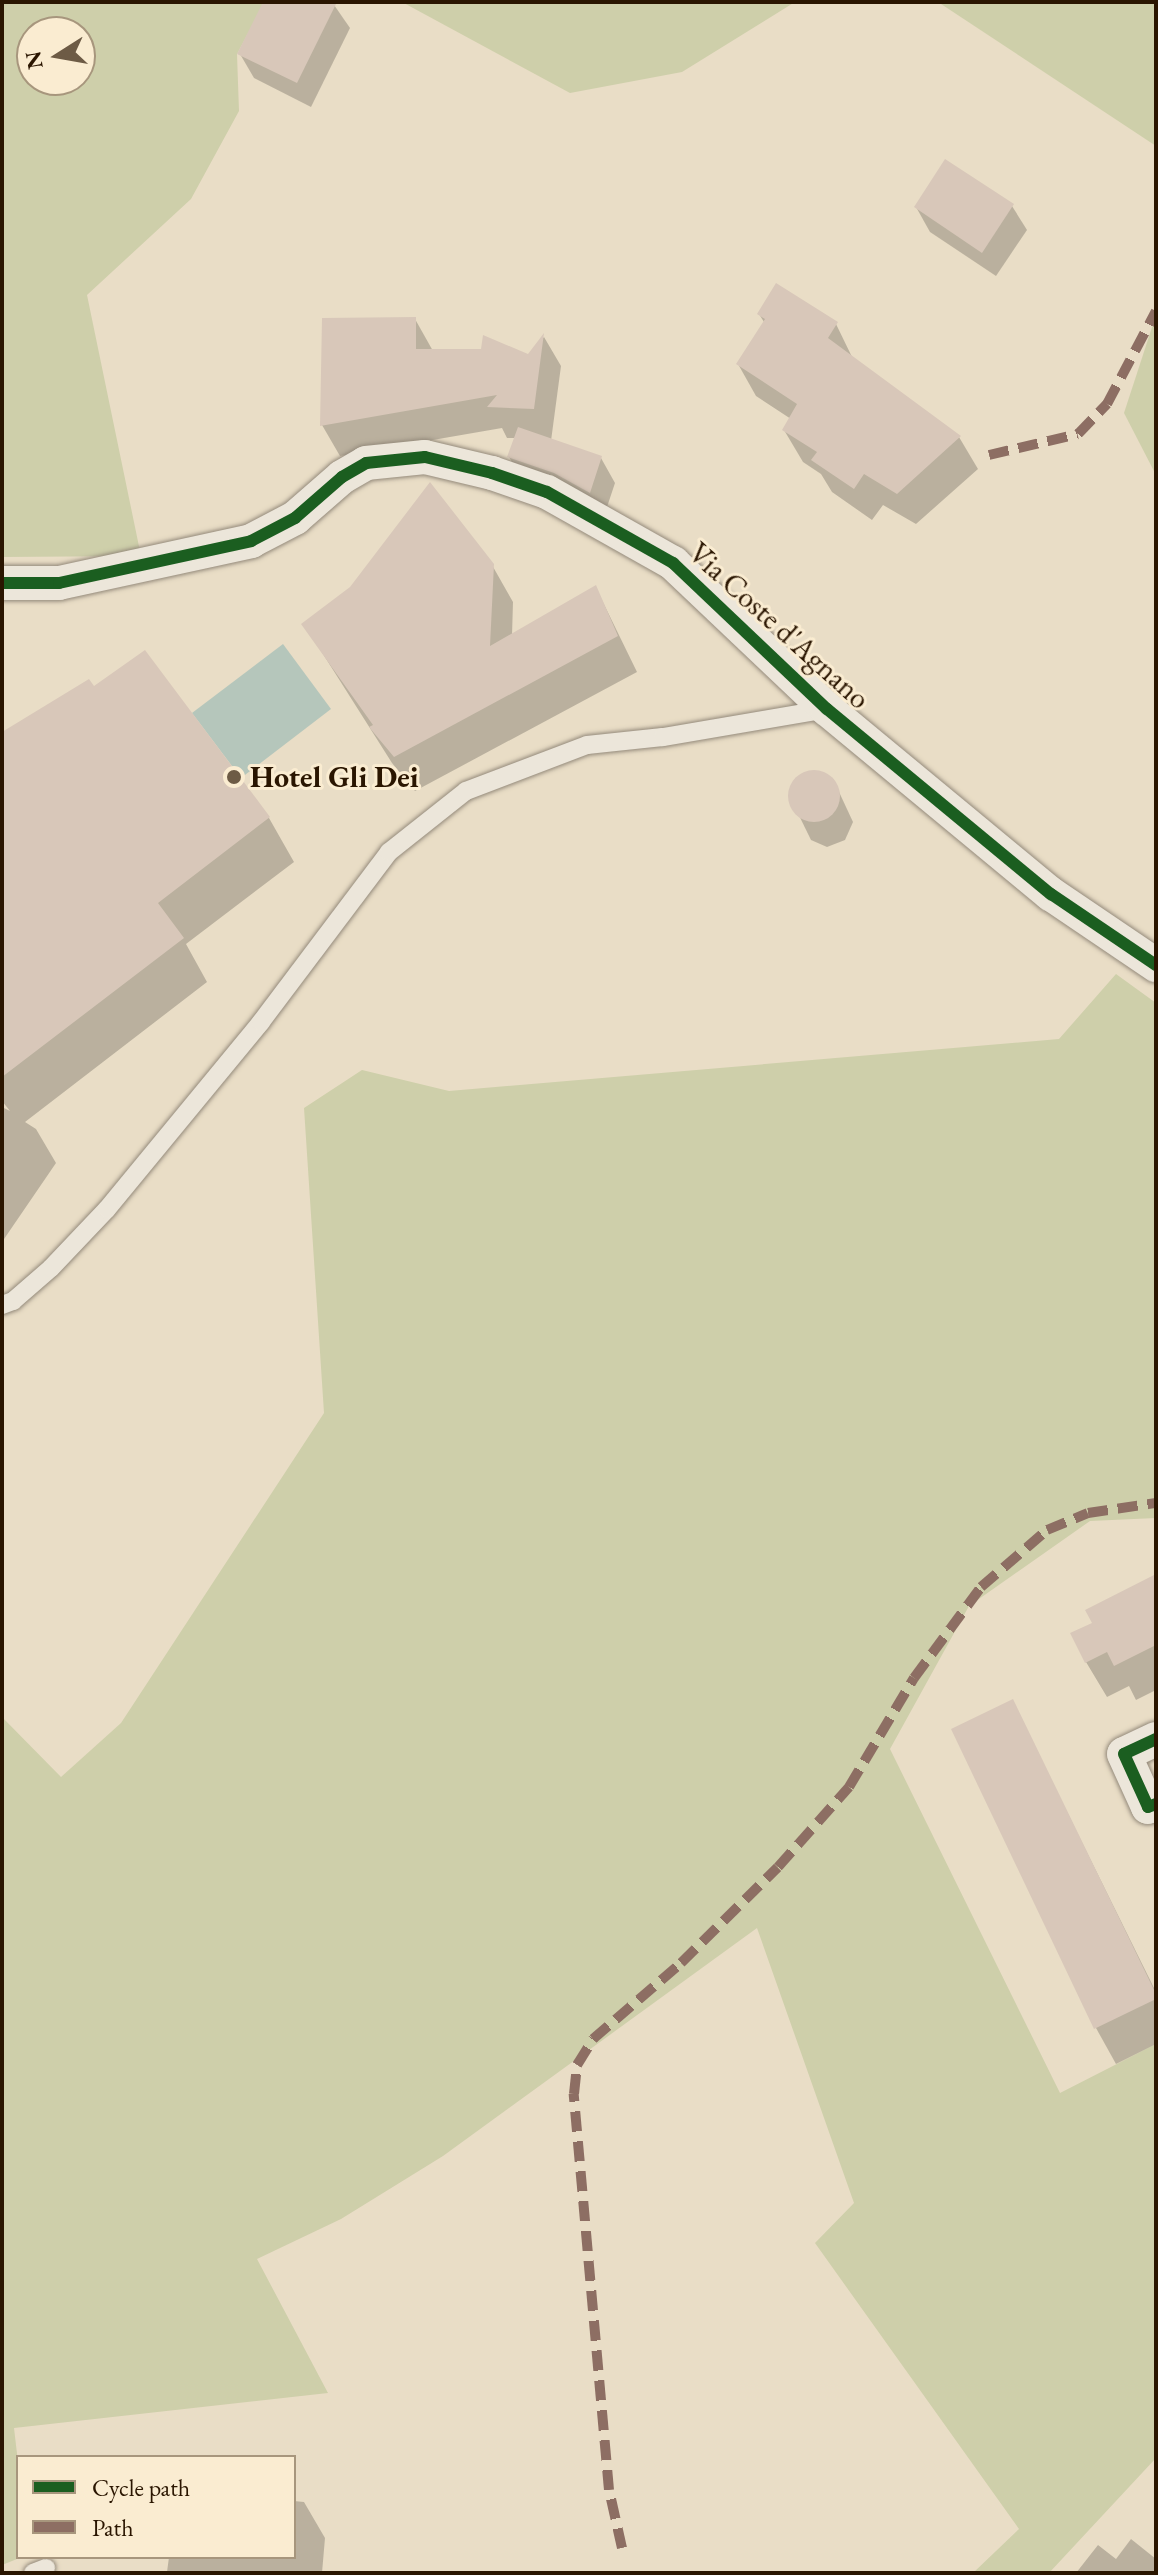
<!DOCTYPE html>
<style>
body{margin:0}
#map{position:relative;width:1158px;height:2575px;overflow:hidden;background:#e9ddc6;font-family:"EB Garamond",serif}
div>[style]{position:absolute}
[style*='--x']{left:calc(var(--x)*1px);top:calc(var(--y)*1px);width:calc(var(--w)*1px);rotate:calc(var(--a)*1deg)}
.green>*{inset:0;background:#cecfaa}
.water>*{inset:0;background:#b5c6bb}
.shadow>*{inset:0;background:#0003}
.building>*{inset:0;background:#d8c7b9}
.round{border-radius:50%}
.roads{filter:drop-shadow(0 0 2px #948a7b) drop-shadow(0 0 2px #948a7b)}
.lane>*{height:18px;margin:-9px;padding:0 9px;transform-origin:9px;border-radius:9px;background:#ece6da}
.street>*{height:34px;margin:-17px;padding:0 17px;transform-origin:17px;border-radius:17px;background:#ece6da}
.quiet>*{height:10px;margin-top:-5px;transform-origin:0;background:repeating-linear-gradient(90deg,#8d6e63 0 20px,transparent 0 30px)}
.cycleway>*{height:12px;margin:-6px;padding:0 6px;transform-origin:6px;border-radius:6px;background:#1b5e20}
.dots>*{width:22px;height:22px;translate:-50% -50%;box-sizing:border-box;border:4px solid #faecd1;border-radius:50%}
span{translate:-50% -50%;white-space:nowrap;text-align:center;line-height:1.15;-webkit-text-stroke:6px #faecd1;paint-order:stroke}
.street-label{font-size:30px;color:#2a1500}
.poi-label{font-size:30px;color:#2a1500;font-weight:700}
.left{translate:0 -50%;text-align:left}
.frame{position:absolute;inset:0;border:4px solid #2a1500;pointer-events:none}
.legend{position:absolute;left:16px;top:2455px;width:280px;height:104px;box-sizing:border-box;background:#faecd1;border:2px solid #a7967d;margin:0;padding:10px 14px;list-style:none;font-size:24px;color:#2a1500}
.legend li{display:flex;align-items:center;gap:16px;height:40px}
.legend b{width:40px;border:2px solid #a7967d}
.north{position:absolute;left:16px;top:16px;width:80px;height:80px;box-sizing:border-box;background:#faecd1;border:2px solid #a7967d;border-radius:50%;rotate:259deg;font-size:22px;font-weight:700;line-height:32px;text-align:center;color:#2a1500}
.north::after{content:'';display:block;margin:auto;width:28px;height:36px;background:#6d5b45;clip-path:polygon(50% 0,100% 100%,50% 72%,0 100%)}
</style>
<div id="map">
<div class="green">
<div style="clip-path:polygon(evenodd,2px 2px,265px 2px,237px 54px,239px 111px,191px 199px,87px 295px,141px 556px,2px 557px,2px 2px,32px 32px,80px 32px,80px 80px,32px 80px,32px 32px)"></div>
<div style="clip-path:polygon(402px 2px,795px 2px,682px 72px,570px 93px)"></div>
<div style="clip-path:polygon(938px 2px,1156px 2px,1156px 146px)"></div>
<div style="clip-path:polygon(1156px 315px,1156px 475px,1124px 413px)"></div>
<div style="clip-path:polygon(1116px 974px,1156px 1003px,1156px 1518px,1090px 1521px,969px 1606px,890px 1749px,1060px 2093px,1156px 2044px,1156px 2458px,1049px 2573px,973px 2573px,1019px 2529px,815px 2243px,854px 2203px,757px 1928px,443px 2156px,341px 2219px,257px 2259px,328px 2393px,14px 2428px,18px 2462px,18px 2557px,22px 2557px,2px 2565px,2px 1717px,61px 1777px,121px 1723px,324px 1413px,304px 1108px,362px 1070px,449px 1091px,1059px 1039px)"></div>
</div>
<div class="water">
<div style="clip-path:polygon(283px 644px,331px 709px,241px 778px,192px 713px)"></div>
</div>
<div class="shadow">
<div style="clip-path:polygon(266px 2px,332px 2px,350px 28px,311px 107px,254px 78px,240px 54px)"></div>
<div style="clip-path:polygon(1012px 206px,1027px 230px,996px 276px,930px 232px,916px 207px)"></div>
<div style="clip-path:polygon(759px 314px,836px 324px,853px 359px,959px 437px,978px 469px,916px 524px,883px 505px,872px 520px,832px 492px,821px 474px,803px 462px,784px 430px,791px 419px,756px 396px,738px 364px,764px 322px)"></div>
<div style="clip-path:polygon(415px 319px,433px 351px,529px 356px,544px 337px,561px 366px,551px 441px,601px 458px,615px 483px,604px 516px,523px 481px,509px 457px,516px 438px,507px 438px,502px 428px,340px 456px,322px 425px)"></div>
<div style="clip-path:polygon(492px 565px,513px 602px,512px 636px,596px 588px,637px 672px,415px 791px,392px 763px,304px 624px)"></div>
<div style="clip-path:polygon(145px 653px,269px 818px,294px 862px,186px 944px,207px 982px,25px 1122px,36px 1129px,56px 1163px,2px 1242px,2px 1107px,10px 1111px,2px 1101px,2px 735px,94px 689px)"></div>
<div style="clip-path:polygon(816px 771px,833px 779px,853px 822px,845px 840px,827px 847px,811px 840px,789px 795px,798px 777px)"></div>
<div style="clip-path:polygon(1156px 1576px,1156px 1690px,1136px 1700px,1129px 1686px,1107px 1697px,1086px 1662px)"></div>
<div style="clip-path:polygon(1012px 1701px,1156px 1992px,1156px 2044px,1116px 2064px,1096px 2028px,953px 1730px)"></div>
<div style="clip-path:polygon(294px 2501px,304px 2502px,325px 2538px,322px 2573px,167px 2572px,169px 2557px,294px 2557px)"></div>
<div style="clip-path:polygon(1131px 2539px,1156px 2559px,1156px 2573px,1076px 2573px,1098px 2545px,1116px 2559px)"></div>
</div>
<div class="building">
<div style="clip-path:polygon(263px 2px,337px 2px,297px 83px,237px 54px)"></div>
<div style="clip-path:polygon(945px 159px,1014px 204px,982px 253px,914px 207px)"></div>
<div style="clip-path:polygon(776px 283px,838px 322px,828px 338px,961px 436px,897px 494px,864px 474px,854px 489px,811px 460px,817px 452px,782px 430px,797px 404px,736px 364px,765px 319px,757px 314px)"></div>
<div style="clip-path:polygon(416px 317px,416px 349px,481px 349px,483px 335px,528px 354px,544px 333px,534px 409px,487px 407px,497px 395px,320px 426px,322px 318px)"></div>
<div style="clip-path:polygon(518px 427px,602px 456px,590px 493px,554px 473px,507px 457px)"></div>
<div style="clip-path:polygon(430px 482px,494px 564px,490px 646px,596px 585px,618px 636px,394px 757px,369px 727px,373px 725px,301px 624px,350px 587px)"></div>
<div style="clip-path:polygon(145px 650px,270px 817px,158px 903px,184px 938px,2px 1077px,2px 732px,89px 679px,94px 686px)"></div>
<div class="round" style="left:788px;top:770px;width:52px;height:52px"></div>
<div style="clip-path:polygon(1156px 1574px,1156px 1645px,1114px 1666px,1107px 1652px,1085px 1663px,1070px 1633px,1092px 1623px,1085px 1610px)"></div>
<div style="clip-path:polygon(1013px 1699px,1156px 1994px,1156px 1999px,1094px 2029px,951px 1729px)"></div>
</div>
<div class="roads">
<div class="lane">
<div style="--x:2;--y:1305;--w:12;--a:-20"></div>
<div style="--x:13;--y:1301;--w:50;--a:-41"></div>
<div style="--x:51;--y:1268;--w:81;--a:-46.5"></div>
<div style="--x:107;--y:1209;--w:242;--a:-50.5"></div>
<div style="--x:261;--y:1022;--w:213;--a:-53"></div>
<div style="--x:389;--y:852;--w:98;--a:-38.4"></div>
<div style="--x:466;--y:791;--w:129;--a:-20.8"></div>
<div style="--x:587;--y:745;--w:76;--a:-6"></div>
<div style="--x:663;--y:737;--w:166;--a:-9.7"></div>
<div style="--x:33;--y:2573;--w:14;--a:-21"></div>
</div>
<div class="street">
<div style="--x:2;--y:583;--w:57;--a:0"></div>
<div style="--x:59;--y:583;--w:197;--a:-12.3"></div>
<div style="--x:251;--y:541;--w:50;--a:-27.6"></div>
<div style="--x:295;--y:518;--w:62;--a:-41.1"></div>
<div style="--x:342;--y:477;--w:28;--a:-30"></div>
<div style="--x:366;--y:463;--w:59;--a:-5.8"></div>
<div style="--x:425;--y:457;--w:69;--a:13.4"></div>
<div style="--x:492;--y:473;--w:58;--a:19.1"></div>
<div style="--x:547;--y:492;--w:145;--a:29.4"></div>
<div style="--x:673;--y:563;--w:212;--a:43.5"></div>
<div style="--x:827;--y:709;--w:291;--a:39.6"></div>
<div style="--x:1051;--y:894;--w:127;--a:34.1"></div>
<div style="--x:1156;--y:1739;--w:35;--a:155"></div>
<div style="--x:1124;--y:1754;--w:58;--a:65.6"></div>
<div style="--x:1148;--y:1807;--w:9;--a:-21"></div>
</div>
</div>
<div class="quiet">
<div style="--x:989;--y:455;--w:91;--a:-13.3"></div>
<div style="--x:1078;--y:434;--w:42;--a:-46"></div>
<div style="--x:1107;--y:404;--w:105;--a:-62.2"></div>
<div style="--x:622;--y:2548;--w:59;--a:-102.6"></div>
<div style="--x:609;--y:2490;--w:398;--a:-95.1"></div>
<div style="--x:574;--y:2094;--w:29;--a:-84"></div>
<div style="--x:577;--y:2065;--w:31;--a:-58"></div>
<div style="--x:593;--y:2039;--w:116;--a:-40.8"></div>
<div style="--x:681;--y:1963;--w:136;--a:-44.7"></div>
<div style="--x:778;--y:1867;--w:107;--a:-48.4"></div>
<div style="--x:849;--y:1787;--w:127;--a:-59.2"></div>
<div style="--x:914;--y:1678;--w:113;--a:-53.6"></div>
<div style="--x:981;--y:1587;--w:87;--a:-40.8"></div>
<div style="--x:1047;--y:1530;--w:44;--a:-22.5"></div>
<div style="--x:1088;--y:1513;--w:69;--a:-8.4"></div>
</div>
<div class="cycleway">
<div style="--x:2;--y:583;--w:57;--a:0"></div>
<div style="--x:59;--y:583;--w:197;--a:-12.3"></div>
<div style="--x:251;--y:541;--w:50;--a:-27.6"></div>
<div style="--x:295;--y:518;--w:62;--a:-41.1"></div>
<div style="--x:342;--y:477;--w:28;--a:-30"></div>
<div style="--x:366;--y:463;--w:59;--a:-5.8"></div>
<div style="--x:425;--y:457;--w:69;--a:13.4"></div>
<div style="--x:492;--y:473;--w:58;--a:19.1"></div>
<div style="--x:547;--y:492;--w:145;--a:29.4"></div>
<div style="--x:673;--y:563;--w:212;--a:43.5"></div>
<div style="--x:827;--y:709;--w:291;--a:39.6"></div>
<div style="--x:1051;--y:894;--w:127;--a:34.1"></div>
<div style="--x:1156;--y:1739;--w:35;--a:155"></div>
<div style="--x:1124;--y:1754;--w:58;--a:65.6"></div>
<div style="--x:1148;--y:1807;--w:9;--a:-21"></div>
</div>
<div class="dots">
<div style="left:234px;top:777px;background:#6d5b45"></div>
</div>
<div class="street-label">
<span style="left:779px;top:626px;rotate:42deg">Via Coste d'Agnano</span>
</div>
<div class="poi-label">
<span class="left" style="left:250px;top:777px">Hotel Gli Dei</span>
</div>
<div class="frame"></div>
<ul class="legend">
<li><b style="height:10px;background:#1b5e20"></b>Cycle path</li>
<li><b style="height:10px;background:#8d6e63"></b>Path</li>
</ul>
<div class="north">N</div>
</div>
